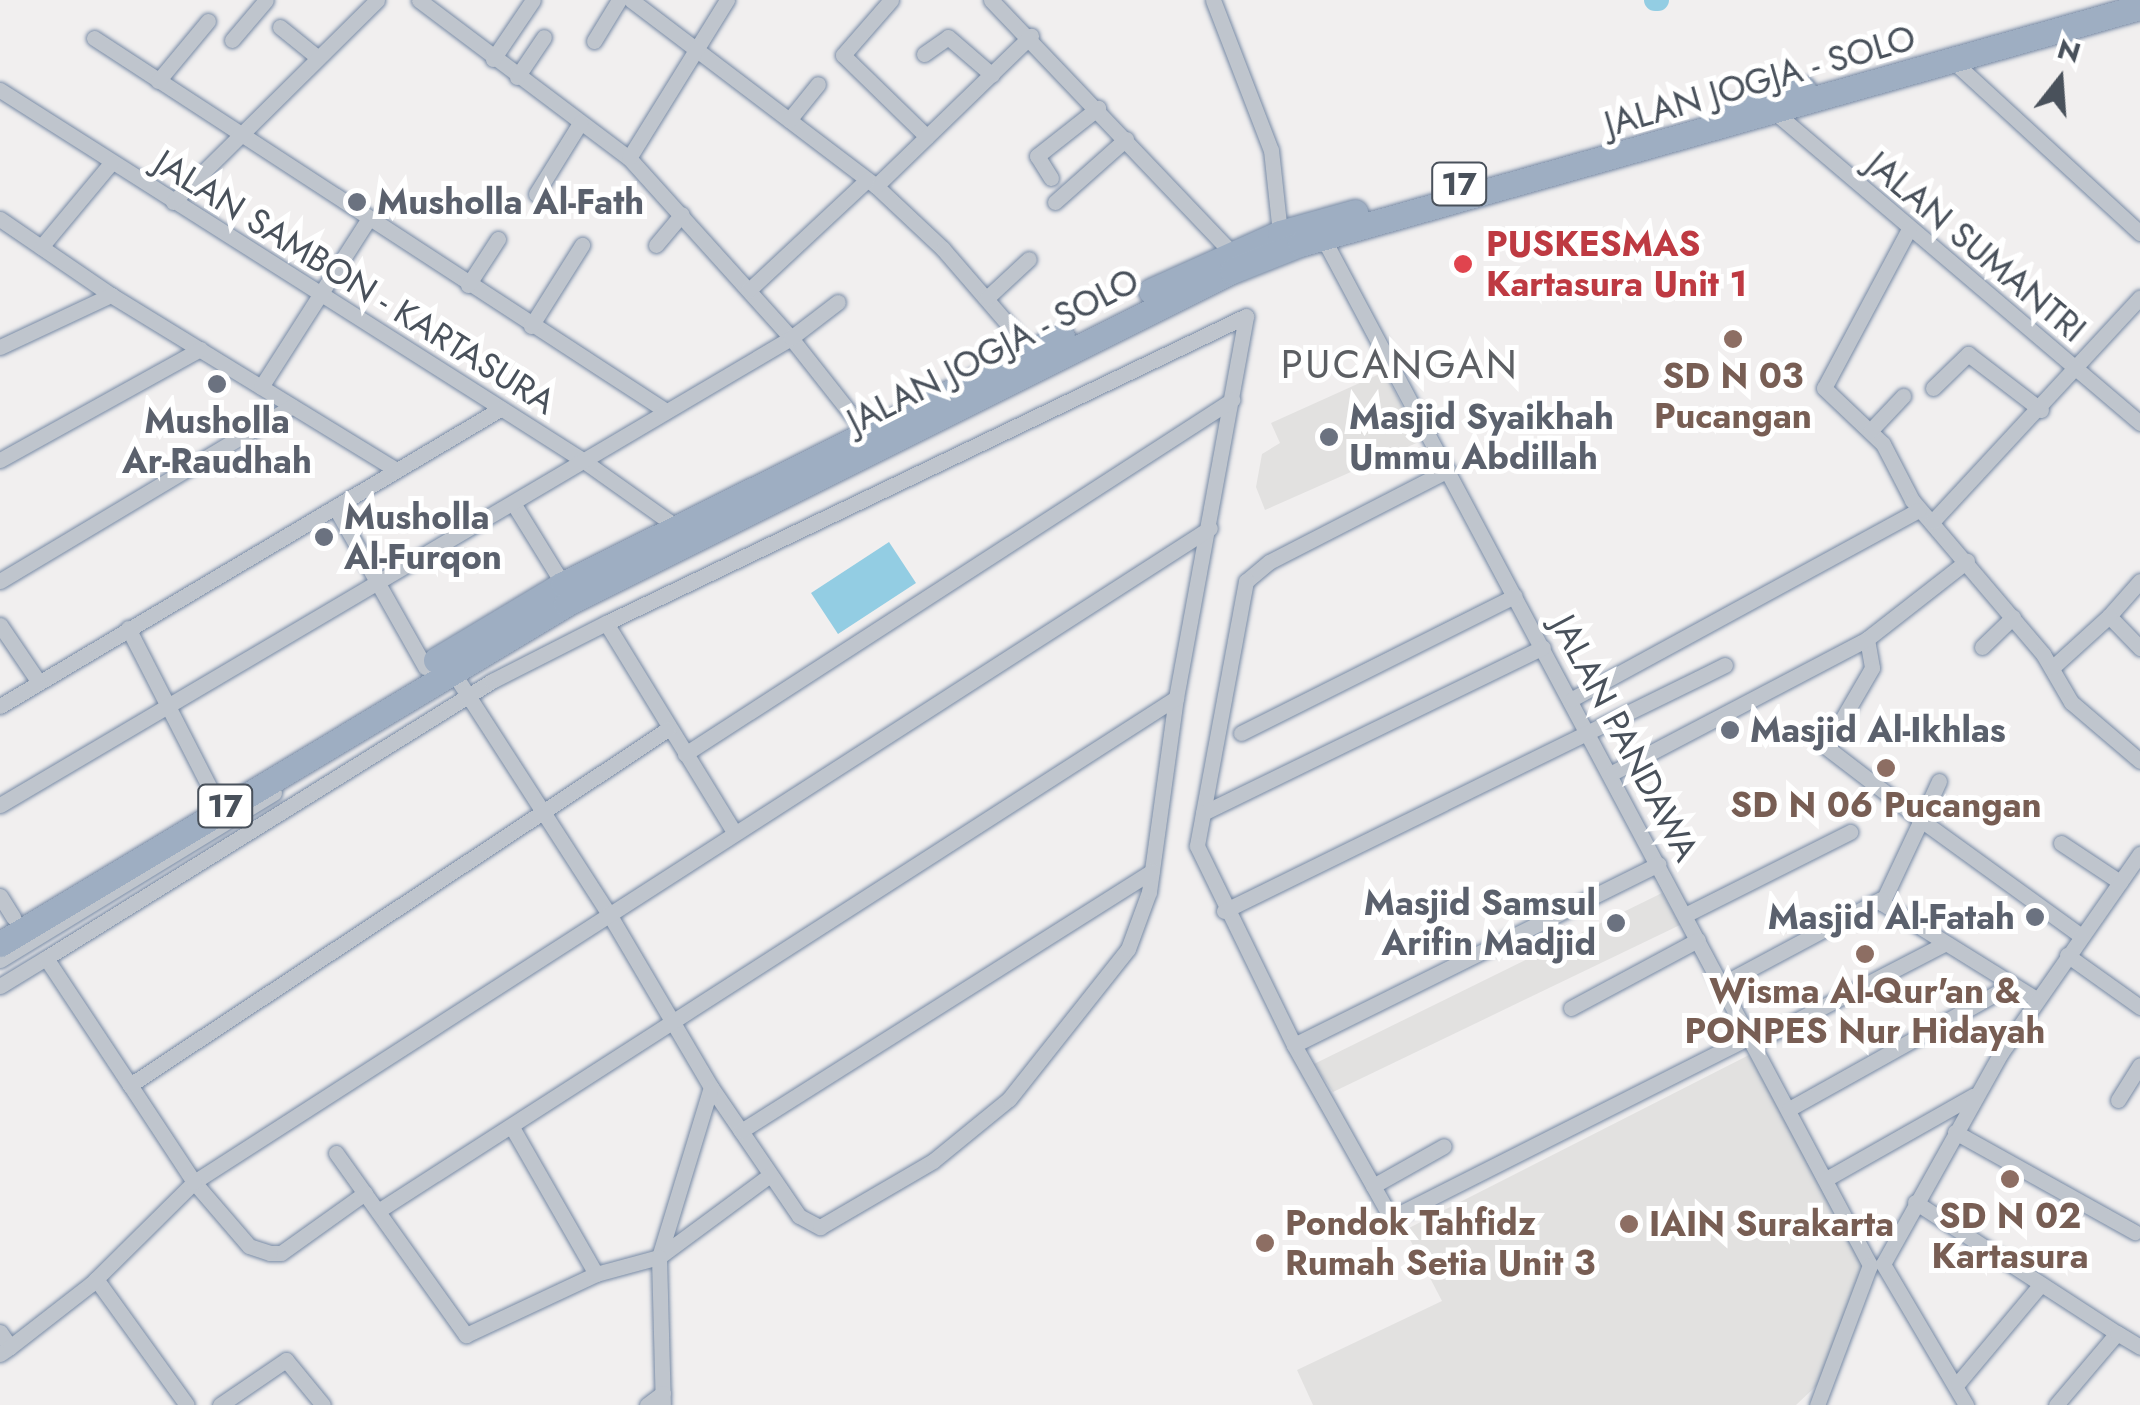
<!DOCTYPE html>
<style>
body{margin:0}
#map{position:relative;width:2140px;height:1405px;overflow:hidden;background:#f1efef;font-family:Jost,sans-serif}
div>[style]{position:absolute}
[style*='--x']{left:calc(var(--x)*1px);top:calc(var(--y)*1px);width:calc(var(--w)*1px);rotate:calc(var(--a)*1deg)}
.education>*{inset:0;background:#e2e1e0}
.water>*{inset:0;background:#93cde3}
.river>*{height:22px;margin:-11px;padding:0 11px;transform-origin:11px;border-radius:11px;background:#93cde3}
.roads{filter:drop-shadow(0 0 2px #778aa5) drop-shadow(0 0 2px #778aa5)}
.minor>*{height:15px;margin:-7.5px;padding:0 7.5px;transform-origin:7.5px;border-radius:7.5px;background:#bfc5cd}
.trunk>*{height:25px;margin:-12.5px;padding:0 12.5px;transform-origin:12.5px;border-radius:12.5px;background:#9eaec2}
.dots>*{width:28px;height:28px;translate:-50% -50%;box-sizing:border-box;border:5px solid #fff;border-radius:50%}
span{translate:-50% -50%;white-space:nowrap;text-align:center;line-height:1.15;-webkit-text-stroke:10px #fff;paint-order:stroke}
.shield-label span{padding:2px 8px;background:#fff;border:2px solid;border-radius:8px;-webkit-text-stroke-width:0}
.shield-label{font-size:32px;color:#49515b;font-weight:700}
.street-label{font-size:35px;color:#49515b}
.worship-label{font-size:35px;color:#5b616d;font-weight:700}
.left{translate:0 -50%;text-align:left}
.right{translate:-100% -50%;text-align:right}
.health-label{font-size:35px;color:#be3a42;font-weight:700}
.education-label{font-size:35px;color:#785e54;font-weight:700}
.quarter-label{font-size:40px;color:#5c5f63;letter-spacing:2.5px}
.north{position:absolute;left:2010px;top:30px;width:100px;height:100px;-webkit-text-stroke:8px #fff;paint-order:stroke;rotate:17deg;font-size:28px;font-weight:700;line-height:40px;text-align:center;color:#49515b}
.north::after{content:'';display:block;margin:auto;width:35px;height:45px;background:#49515b;clip-path:polygon(50% 0,100% 100%,50% 72%,0 100%)}
</style>
<div id="map">
<div class="education">
<div style="clip-path:polygon(1384px 372px,1421px 441px,1265px 510px,1256px 487px,1262px 454px,1280px 443px,1271px 423px)"></div>
<div style="clip-path:polygon(1662px 893px,1680px 925px,1333px 1092px,1314px 1064px)"></div>
<div style="clip-path:polygon(1749px 1055px,1863px 1264px,1830px 1373px,1796px 1405px,1313px 1405px,1297px 1370px,1442px 1301px,1405px 1230px)"></div>
</div>
<div class="water">
<div style="clip-path:polygon(889px 542px,916px 583px,838px 634px,811px 593px)"></div>
</div>
<div class="river">
<div style="--x:1655;--y:0;--w:3;--a:0"></div>
</div>
<div class="roads">
<div class="minor">
<div style="--x:419;--y:0;--w:263;--a:37"></div>
<div style="--x:629;--y:158;--w:242;--a:48"></div>
<div style="--x:791;--y:338;--w:127;--a:51.7"></div>
<div style="--x:631;--y:0;--w:308;--a:37.2"></div>
<div style="--x:876;--y:186;--w:92;--a:43.2"></div>
<div style="--x:943;--y:249;--w:136;--a:49.2"></div>
<div style="--x:891;--y:0;--w:73;--a:131.1"></div>
<div style="--x:843;--y:55;--w:117;--a:44.3"></div>
<div style="--x:991;--y:0;--w:348;--a:46.4"></div>
<div style="--x:1213;--y:0;--w:161;--a:68.9"></div>
<div style="--x:1271;--y:150;--w:83;--a:83.8"></div>
<div style="--x:280;--y:27;--w:48;--a:39"></div>
<div style="--x:94;--y:38;--w:683;--a:33.11"></div>
<div style="--x:232;--y:40;--w:52;--a:-49.6"></div>
<div style="--x:594;--y:41;--w:48;--a:-58.6"></div>
<div style="--x:924;--y:54;--w:29;--a:-35"></div>
<div style="--x:948;--y:37;--w:58;--a:40.8"></div>
<div style="--x:493;--y:59;--w:71;--a:-55.9"></div>
<div style="--x:1954;--y:62;--w:253;--a:42.6"></div>
<div style="--x:517;--y:77;--w:48;--a:-56"></div>
<div style="--x:158;--y:81;--w:78;--a:-50.2"></div>
<div style="--x:0;--y:90;--w:688;--a:32.42"></div>
<div style="--x:581;--y:459;--w:123;--a:35.4"></div>
<div style="--x:1777;--y:114;--w:477;--a:40.4"></div>
<div style="--x:789;--y:120;--w:46;--a:-51.1"></div>
<div style="--x:629;--y:158;--w:186;--a:-58.2"></div>
<div style="--x:1051;--y:178;--w:26;--a:-122"></div>
<div style="--x:1037;--y:156;--w:78;--a:-38.2"></div>
<div style="--x:876;--y:186;--w:216;--a:-44.1"></div>
<div style="--x:536;--y:194;--w:84;--a:-58.2"></div>
<div style="--x:173;--y:202;--w:287;--a:-44.7"></div>
<div style="--x:1055;--y:202;--w:95;--a:-41.6"></div>
<div style="--x:0;--y:219;--w:135;--a:34.4"></div>
<div style="--x:111;--y:295;--w:335;--a:31.5"></div>
<div style="--x:1909;--y:229;--w:180;--a:118.1"></div>
<div style="--x:1824;--y:388;--w:81;--a:43.5"></div>
<div style="--x:1883;--y:444;--w:63;--a:62.6"></div>
<div style="--x:1912;--y:500;--w:202;--a:49.6"></div>
<div style="--x:2043;--y:654;--w:56;--a:59.7"></div>
<div style="--x:2071;--y:702;--w:91;--a:40.5"></div>
<div style="--x:1323;--y:238;--w:1164;--a:61.96"></div>
<div style="--x:1870;--y:1265;--w:150;--a:110.7"></div>
<div style="--x:656;--y:245;--w:40;--a:-50"></div>
<div style="--x:41;--y:247;--w:109;--a:-50.2"></div>
<div style="--x:468;--y:285;--w:55;--a:-56.9"></div>
<div style="--x:749;--y:290;--w:161;--a:-43"></div>
<div style="--x:987;--y:298;--w:57;--a:-42.9"></div>
<div style="--x:531;--y:326;--w:96;--a:-57.8"></div>
<div style="--x:0;--y:347;--w:123;--a:-25.1"></div>
<div style="--x:261;--y:387;--w:198;--a:-57.4"></div>
<div style="--x:1933;--y:388;--w:49;--a:-44.2"></div>
<div style="--x:1968;--y:354;--w:92;--a:37.5"></div>
<div style="--x:1871;--y:430;--w:47;--a:-46.7"></div>
<div style="--x:0;--y:460;--w:229;--a:-29"></div>
<div style="--x:1448;--y:470;--w:201;--a:152.8"></div>
<div style="--x:1269;--y:562;--w:30;--a:140"></div>
<div style="--x:1246;--y:581;--w:269;--a:100.5"></div>
<div style="--x:1197;--y:846;--w:221;--a:64"></div>
<div style="--x:1294;--y:1045;--w:198;--a:60.7"></div>
<div style="--x:1391;--y:1218;--w:402;--a:-26.8"></div>
<div style="--x:513;--y:503;--w:95;--a:58.3"></div>
<div style="--x:335;--y:507;--w:184;--a:60.6"></div>
<div style="--x:1932;--y:522;--w:306;--a:-47.2"></div>
<div style="--x:0;--y:581;--w:340;--a:-30.9"></div>
<div style="--x:2140;--y:581;--w:47;--a:131.5"></div>
<div style="--x:2109;--y:616;--w:45;--a:45.9"></div>
<div style="--x:0;--y:625;--w:68;--a:55.8"></div>
<div style="--x:128;--y:628;--w:186;--a:62.9"></div>
<div style="--x:1867;--y:639;--w:29;--a:80"></div>
<div style="--x:1872;--y:668;--w:91;--a:120.2"></div>
<div style="--x:1826;--y:747;--w:120;--a:37.5"></div>
<div style="--x:1921;--y:820;--w:92;--a:115.2"></div>
<div style="--x:1882;--y:903;--w:181;--a:31.9"></div>
<div style="--x:1982;--y:647;--w:43;--a:-44.1"></div>
<div style="--x:449;--y:666;--w:295;--a:57.2"></div>
<div style="--x:609;--y:914;--w:201;--a:59.5"></div>
<div style="--x:711;--y:1087;--w:156;--a:55.7"></div>
<div style="--x:799;--y:1216;--w:24;--a:28"></div>
<div style="--x:820;--y:1227;--w:131;--a:-30.3"></div>
<div style="--x:933;--y:1161;--w:98;--a:-39.2"></div>
<div style="--x:1009;--y:1099;--w:191;--a:-51.6"></div>
<div style="--x:1128;--y:949;--w:61;--a:-69.8"></div>
<div style="--x:1149;--y:892;--w:196;--a:-82.1"></div>
<div style="--x:1176;--y:698;--w:388;--a:-79.6"></div>
<div style="--x:1246;--y:316;--w:710;--a:154.37"></div>
<div style="--x:606;--y:623;--w:245;--a:58.5"></div>
<div style="--x:2053;--y:667;--w:76;--a:-42.3"></div>
<div style="--x:1572;--y:699;--w:395;--a:-28.6"></div>
<div style="--x:0;--y:706;--w:582;--a:-30.71"></div>
<div style="--x:1241;--y:733;--w:306;--a:-26.6"></div>
<div style="--x:685;--y:754;--w:652;--a:-32.91"></div>
<div style="--x:1612;--y:773;--w:288;--a:-27.7"></div>
<div style="--x:1867;--y:639;--w:127;--a:-38"></div>
<div style="--x:1939;--y:781;--w:43;--a:114.8"></div>
<div style="--x:1921;--y:820;--w:198;--a:35.9"></div>
<div style="--x:0;--y:805;--w:919;--a:-30.56"></div>
<div style="--x:791;--y:338;--w:59;--a:-37.5"></div>
<div style="--x:1203;--y:813;--w:378;--a:-26"></div>
<div style="--x:2061;--y:843;--w:71;--a:33.5"></div>
<div style="--x:0;--y:896;--w:25;--a:58"></div>
<div style="--x:1224;--y:911;--w:558;--a:-26.15"></div>
<div style="--x:1685;--y:915;--w:185;--a:-26.7"></div>
<div style="--x:2067;--y:955;--w:90;--a:35.5"></div>
<div style="--x:0;--y:960;--w:321;--a:-31.4"></div>
<div style="--x:1722;--y:984;--w:180;--a:-28.1"></div>
<div style="--x:0;--y:986;--w:54;--a:-31.3"></div>
<div style="--x:1571;--y:1008;--w:144;--a:-28.2"></div>
<div style="--x:1753;--y:1043;--w:215;--a:-27.4"></div>
<div style="--x:1294;--y:1045;--w:407;--a:-26.4"></div>
<div style="--x:130;--y:1085;--w:152;--a:-123.5"></div>
<div style="--x:46;--y:958;--w:525;--a:-31.84"></div>
<div style="--x:492;--y:681;--w:128;--a:-27"></div>
<div style="--x:711;--y:1087;--w:178;--a:107"></div>
<div style="--x:659;--y:1257;--w:138;--a:-36.5"></div>
<div style="--x:2118;--y:1100;--w:41;--a:-57.8"></div>
<div style="--x:1789;--y:1109;--w:254;--a:-29.2"></div>
<div style="--x:513;--y:1129;--w:167;--a:60.2"></div>
<div style="--x:741;--y:1131;--w:486;--a:-32.3"></div>
<div style="--x:1955;--y:1132;--w:206;--a:29.1"></div>
<div style="--x:336;--y:1153;--w:224;--a:54.5"></div>
<div style="--x:466;--y:1335;--w:144;--a:-25.1"></div>
<div style="--x:596;--y:1274;--w:65;--a:-15.1"></div>
<div style="--x:659;--y:1257;--w:148;--a:88.5"></div>
<div style="--x:1826;--y:1179;--w:169;--a:-29.5"></div>
<div style="--x:1373;--y:1186;--w:81;--a:-29.4"></div>
<div style="--x:365;--y:1193;--w:103;--a:144.5"></div>
<div style="--x:281;--y:1253;--w:11;--a:180"></div>
<div style="--x:270;--y:1253;--w:22;--a:-162"></div>
<div style="--x:249;--y:1246;--w:84;--a:-130.7"></div>
<div style="--x:194;--y:1182;--w:1208;--a:-32.77"></div>
<div style="--x:1915;--y:1202;--w:241;--a:33"></div>
<div style="--x:378;--y:1211;--w:949;--a:-32.74"></div>
<div style="--x:1883;--y:1264;--w:242;--a:-60.8"></div>
<div style="--x:2001;--y:1053;--w:243;--a:-55.1"></div>
<div style="--x:1883;--y:1264;--w:164;--a:59.5"></div>
<div style="--x:96;--y:1279;--w:155;--a:54.2"></div>
<div style="--x:0;--y:1332;--w:18;--a:56"></div>
<div style="--x:10;--y:1347;--w:12;--a:145"></div>
<div style="--x:10;--y:1347;--w:103;--a:-37.9"></div>
<div style="--x:91;--y:1284;--w:145;--a:-44.7"></div>
<div style="--x:194;--y:1182;--w:116;--a:-123.4"></div>
<div style="--x:130;--y:1085;--w:645;--a:-33.49"></div>
<div style="--x:1958;--y:1383;--w:129;--a:-50"></div>
<div style="--x:220;--y:1405;--w:80;--a:-34.3"></div>
<div style="--x:286;--y:1360;--w:58;--a:50.6"></div>
<div style="--x:647;--y:1405;--w:20;--a:-37"></div>
<div style="--x:2056;--y:1405;--w:94;--a:-49.7"></div>
<div style="--x:2117;--y:1333;--w:27;--a:31"></div>
</div>
<div class="trunk">
<div style="--x:1726;--y:110;--w:80;--a:-15.3"></div>
<div style="--x:1151;--y:291;--w:141;--a:-24.2"></div>
<div style="--x:1280;--y:233;--w:78;--a:-15.6"></div>
<div style="--x:436;--y:660;--w:148;--a:-30.9"></div>
<div style="--x:563;--y:584;--w:557;--a:-26.33"></div>
<div style="--x:0;--y:944;--w:660;--a:-30.99"></div>
<div style="--x:566;--y:604;--w:745;--a:-26.57"></div>
<div style="--x:1232;--y:271;--w:73;--a:-21.7"></div>
<div style="--x:1300;--y:244;--w:873;--a:-15.76"></div>
</div>
</div>
<div class="dots">
<div style="left:357px;top:202px;background:#6b7280"></div>
<div style="left:1463px;top:264px;background:#e0444e"></div>
<div style="left:1733px;top:339px;background:#8d6e63"></div>
<div style="left:217px;top:384px;background:#6b7280"></div>
<div style="left:1329px;top:437px;background:#6b7280"></div>
<div style="left:324px;top:537px;background:#6b7280"></div>
<div style="left:1730px;top:730px;background:#6b7280"></div>
<div style="left:1886px;top:768px;background:#8d6e63"></div>
<div style="left:2035px;top:917px;background:#6b7280"></div>
<div style="left:1616px;top:923px;background:#6b7280"></div>
<div style="left:1865px;top:954px;background:#8d6e63"></div>
<div style="left:2010px;top:1179px;background:#8d6e63"></div>
<div style="left:1629px;top:1224px;background:#8d6e63"></div>
<div style="left:1265px;top:1243px;background:#8d6e63"></div>
</div>
<div class="shield-label">
<span style="left:1459px;top:184px">17</span>
<span style="left:225px;top:806px">17</span>
</div>
<div class="street-label">
<span style="left:1760px;top:81px;rotate:-16deg">JALAN JOGJA - SOLO</span>
<span style="left:1976px;top:247px;rotate:40deg">JALAN SUMANTRI</span>
<span style="left:355px;top:282px;rotate:32deg">JALAN SAMBON - KARTASURA</span>
<span style="left:993px;top:351px;rotate:-27deg">JALAN JOGJA - SOLO</span>
<span style="left:1625px;top:738px;rotate:62deg">JALAN PANDAWA</span>
</div>
<div class="worship-label">
<span class="left" style="left:377px;top:202px">Musholla Al-Fath</span>
<span class="left" style="left:1349px;top:437px">Masjid Syaikhah<br>Ummu Abdillah</span>
<span style="left:217px;top:441px">Musholla<br>Ar-Raudhah</span>
<span class="left" style="left:344px;top:537px">Musholla<br>Al-Furqon</span>
<span class="left" style="left:1750px;top:730px">Masjid Al-Ikhlas</span>
<span class="right" style="left:1596px;top:923px">Masjid Samsul<br>Arifin Madjid</span>
<span class="right" style="left:2015px;top:917px">Masjid Al-Fatah</span>
</div>
<div class="health-label">
<span class="left" style="left:1486px;top:264px">PUSKESMAS<br>Kartasura Unit 1</span>
</div>
<div class="education-label">
<span style="left:1733px;top:396px">SD N 03<br>Pucangan</span>
<span style="left:1886px;top:805px">SD N 06 Pucangan</span>
<span style="left:1865px;top:1011px">Wisma Al-Qur'an &amp;<br>PONPES Nur Hidayah</span>
<span style="left:2010px;top:1236px">SD N 02<br>Kartasura</span>
<span class="left" style="left:1285px;top:1243px">Pondok Tahfidz<br>Rumah Setia Unit 3</span>
<span class="left" style="left:1649px;top:1224px">IAIN Surakarta</span>
</div>
<div class="quarter-label">
<span style="left:1400px;top:364px">PUCANGAN</span>
</div>
<div class="north">N</div>
</div>
